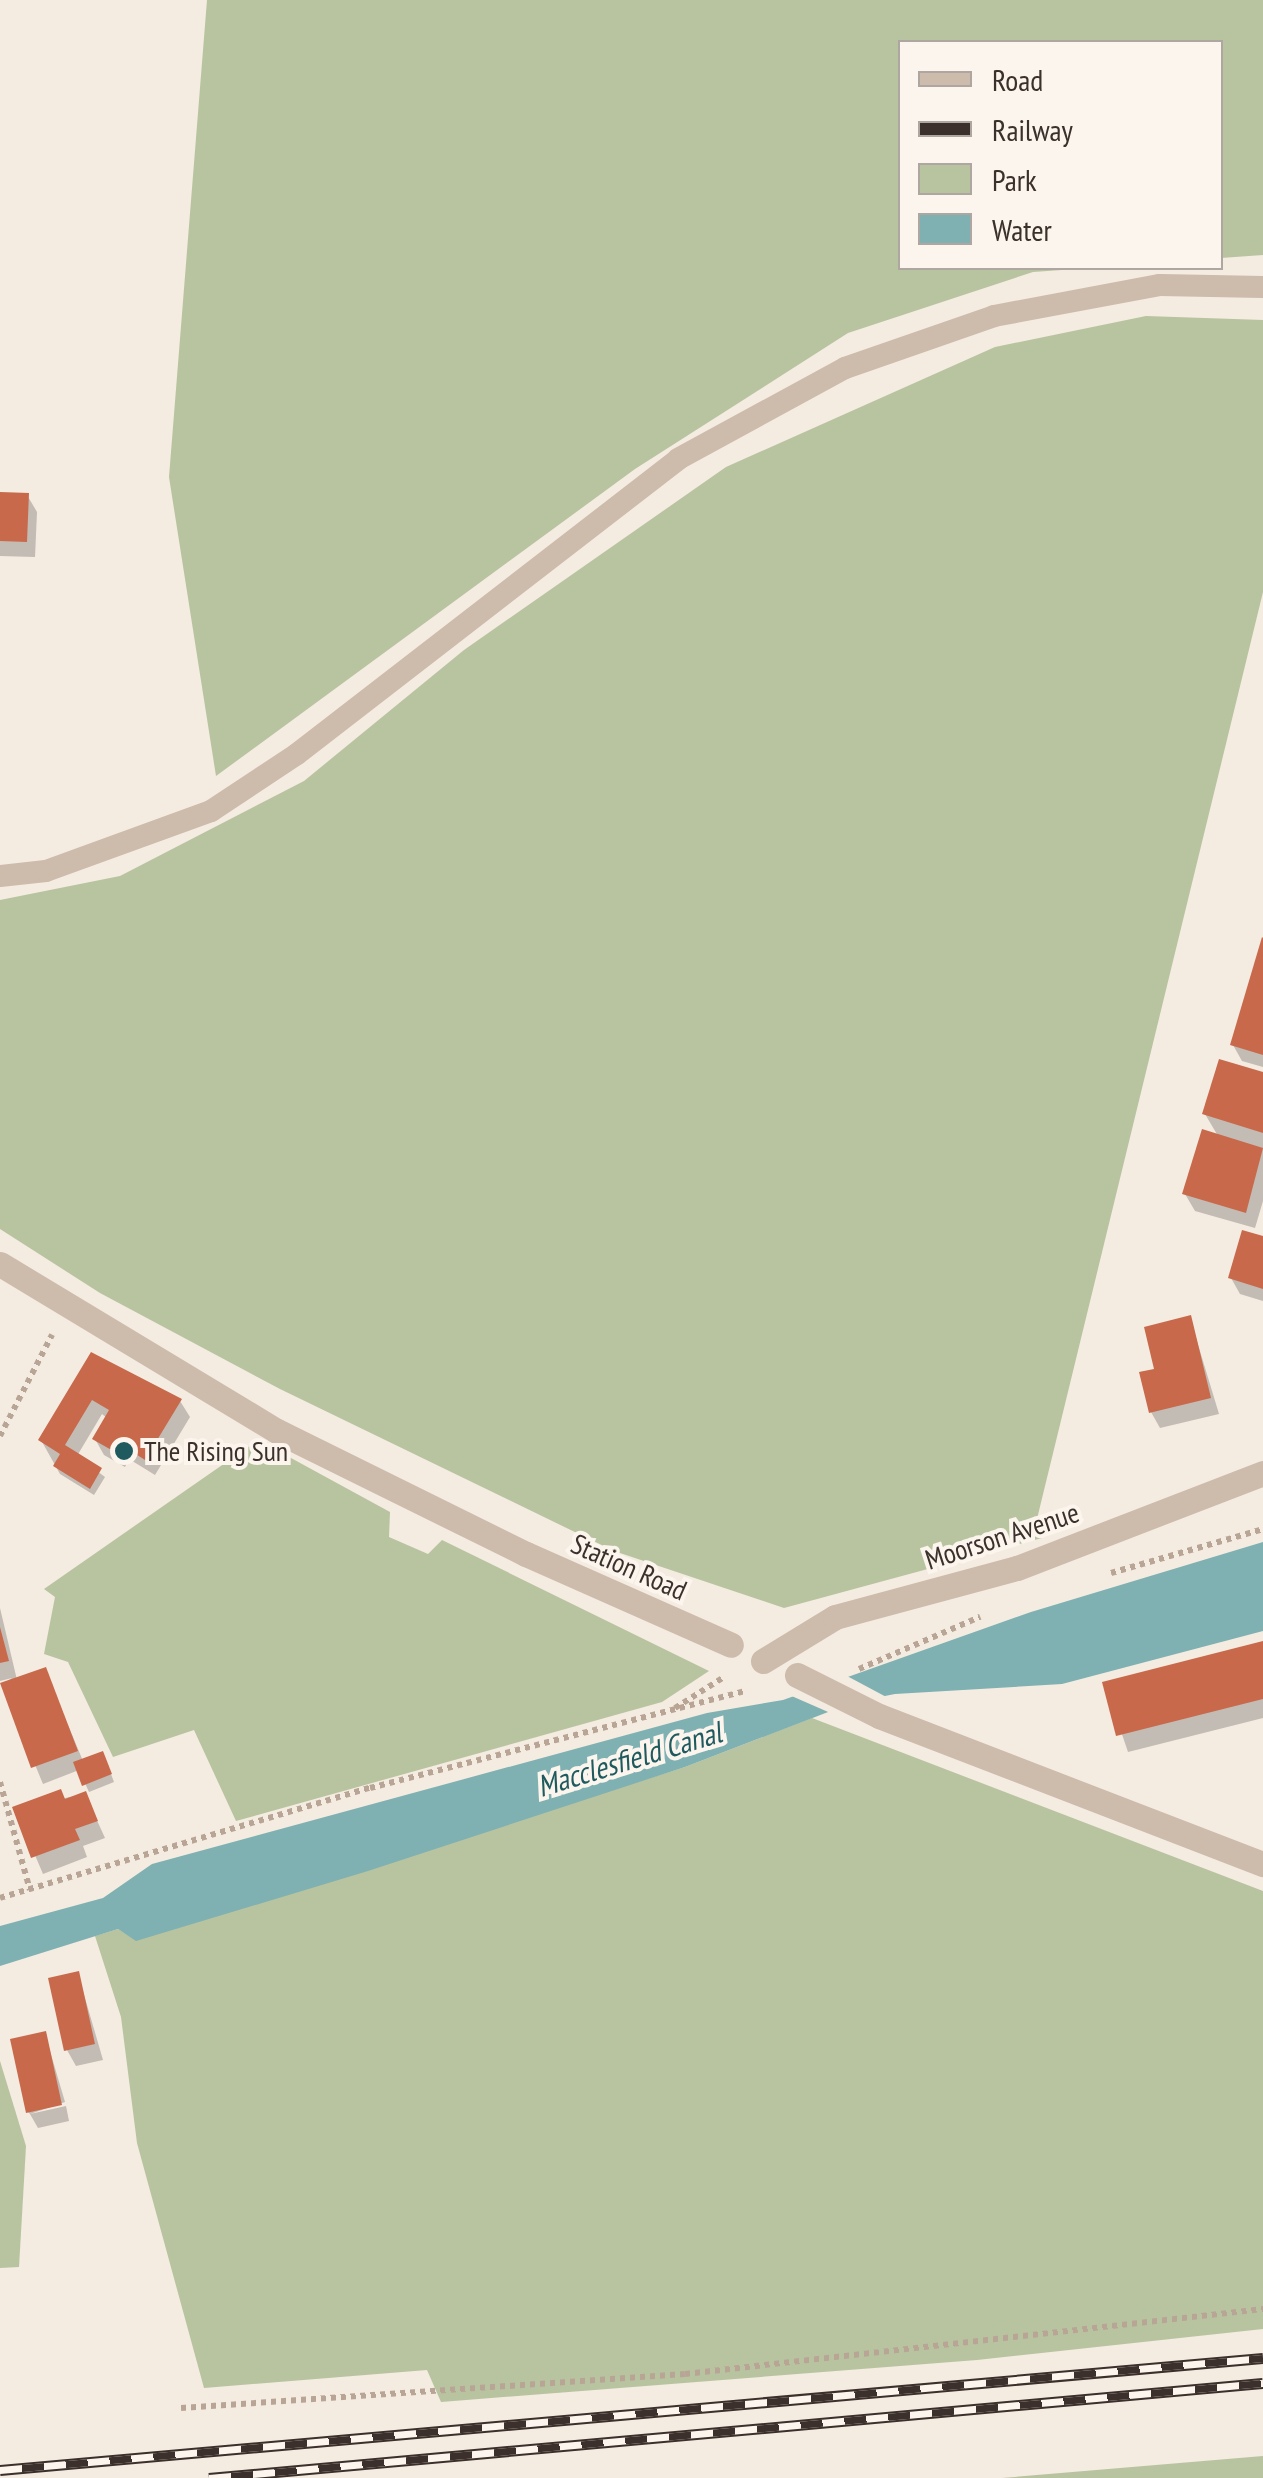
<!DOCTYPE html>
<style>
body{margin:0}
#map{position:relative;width:1263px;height:2478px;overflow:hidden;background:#f4ebe1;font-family:"PT Sans Narrow",sans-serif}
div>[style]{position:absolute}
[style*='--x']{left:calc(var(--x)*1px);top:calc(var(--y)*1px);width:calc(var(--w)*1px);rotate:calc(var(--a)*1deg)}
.green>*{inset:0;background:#b8c4a0}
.water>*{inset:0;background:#7fb0b2}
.pier>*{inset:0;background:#f4ebe1}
.shadow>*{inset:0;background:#0003}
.building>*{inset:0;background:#c8694b}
.path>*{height:6px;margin-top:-3px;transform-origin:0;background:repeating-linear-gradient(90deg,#b9a596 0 5px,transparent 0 10px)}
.service>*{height:22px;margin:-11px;padding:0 11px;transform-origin:11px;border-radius:11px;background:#cdbbac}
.minor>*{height:25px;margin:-12.5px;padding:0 12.5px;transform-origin:12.5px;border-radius:12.5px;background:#cdbbac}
.tertiary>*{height:25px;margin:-12.5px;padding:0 12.5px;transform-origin:12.5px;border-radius:12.5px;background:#cdbbac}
.rail>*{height:11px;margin-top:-5.5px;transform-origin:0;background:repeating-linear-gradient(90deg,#fbf5ee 0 22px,#3b302b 0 44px);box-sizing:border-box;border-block:2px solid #3b302b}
.tertiary-bridge>*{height:25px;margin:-12.5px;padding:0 12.5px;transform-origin:12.5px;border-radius:12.5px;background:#cdbbac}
.dots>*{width:28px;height:28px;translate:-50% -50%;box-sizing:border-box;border:5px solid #fbf5ee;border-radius:50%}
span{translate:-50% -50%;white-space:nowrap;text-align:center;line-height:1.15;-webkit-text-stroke:8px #fbf5ee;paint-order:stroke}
.poi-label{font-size:28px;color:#3b302b}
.left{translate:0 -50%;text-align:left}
.street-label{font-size:28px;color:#3b302b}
.water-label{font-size:30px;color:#1f5a5e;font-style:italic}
.legend{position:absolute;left:898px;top:40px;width:325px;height:230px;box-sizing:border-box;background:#fbf5ee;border:2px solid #aea6a0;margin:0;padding:12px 18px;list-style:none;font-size:30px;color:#3b302b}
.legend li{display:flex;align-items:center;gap:20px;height:50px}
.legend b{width:50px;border:2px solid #aea6a0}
</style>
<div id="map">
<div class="green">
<div style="clip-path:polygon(207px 0,1263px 0,1263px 255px,1221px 258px,1220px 42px,900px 42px,900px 268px,1090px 268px,1033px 272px,848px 333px,635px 469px,216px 776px,169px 477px)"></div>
<div style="clip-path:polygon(1146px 316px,1263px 320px,1263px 592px,1036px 1523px,1042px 1538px,784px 1608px,614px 1551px,280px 1389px,100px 1293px,0 1229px,0 900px,120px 876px,304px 781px,464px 650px,726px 467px,995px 347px)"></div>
<div style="clip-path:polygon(258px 1440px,390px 1512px,389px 1537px,428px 1554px,442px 1540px,709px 1671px,662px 1702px,236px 1821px,194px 1730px,113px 1757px,68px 1662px,44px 1654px,55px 1597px,44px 1589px)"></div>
<div style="clip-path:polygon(812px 1718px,1263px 1891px,1263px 2329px,977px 2360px,441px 2402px,427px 2370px,204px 2388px,137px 2143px,121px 2017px,95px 1936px,118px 1929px,136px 1940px,685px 1767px)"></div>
<div style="clip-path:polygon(0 2061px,26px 2146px,19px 2267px,0 2268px)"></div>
<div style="clip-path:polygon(1263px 2456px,1263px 2478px,1002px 2478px)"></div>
</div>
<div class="water">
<div style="clip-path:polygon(1263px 1542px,1263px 1631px,1062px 1684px,895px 1694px,854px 1702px,685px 1767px,368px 1871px,136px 1941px,118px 1929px,0 1966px,0 1926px,103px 1898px,152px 1864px,707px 1713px,783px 1700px,1031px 1612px)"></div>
</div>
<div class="pier">
<div style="clip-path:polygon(847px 1676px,892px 1700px,835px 1715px,787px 1694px)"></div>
</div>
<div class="shadow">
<div style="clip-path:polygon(0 494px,27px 495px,37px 512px,35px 557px,0 556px)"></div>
<div style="clip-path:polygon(1263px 943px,1263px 1067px,1242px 1061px,1233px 1045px)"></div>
<div style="clip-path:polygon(1263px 1074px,1263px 1201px,1255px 1228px,1195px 1211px,1185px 1194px,1218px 1136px,1205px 1114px)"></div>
<div style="clip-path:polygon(1263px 1239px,1263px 1301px,1240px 1294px,1231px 1278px)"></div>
<div style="clip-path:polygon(1190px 1318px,1219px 1414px,1160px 1428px,1151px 1412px,1157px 1370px)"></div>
<div style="clip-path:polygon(92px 1355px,180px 1401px,190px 1417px,155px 1475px,129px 1459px,125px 1467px,104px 1455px,95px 1439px,107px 1418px,102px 1414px,77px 1456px,105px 1477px,94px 1495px,60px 1474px,41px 1440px)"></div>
<div style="clip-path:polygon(0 1608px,17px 1680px,45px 1670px,83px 1761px,106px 1761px,114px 1782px,89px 1792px,79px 1770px,43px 1784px,2px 1685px,12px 1678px,0 1681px)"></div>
<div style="clip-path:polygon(1263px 1644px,1263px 1718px,1128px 1752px,1105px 1684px)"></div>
<div style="clip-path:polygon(85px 1794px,105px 1838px,83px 1846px,87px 1857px,43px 1874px,15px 1808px)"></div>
<div style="clip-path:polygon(78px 1974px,103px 2060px,76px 2066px,67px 2050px)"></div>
<div style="clip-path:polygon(45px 2034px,65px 2102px,30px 2114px,28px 2112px)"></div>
<div style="clip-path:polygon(66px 2106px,69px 2121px,38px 2128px,30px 2114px)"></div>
</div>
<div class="building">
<div style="clip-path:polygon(0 492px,29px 493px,27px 542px,0 541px)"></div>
<div style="clip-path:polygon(1262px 937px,1263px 938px,1263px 1055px,1230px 1045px)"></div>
<div style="clip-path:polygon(1219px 1059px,1263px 1072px,1263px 1133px,1202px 1114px)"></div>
<div style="clip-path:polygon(1202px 1129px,1263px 1148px,1246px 1213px,1182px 1194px)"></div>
<div style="clip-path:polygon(1242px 1230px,1263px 1236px,1263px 1289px,1228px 1278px)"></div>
<div style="clip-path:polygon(1191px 1315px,1211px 1398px,1149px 1413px,1139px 1372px,1154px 1369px,1144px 1327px)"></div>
<div style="clip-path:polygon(91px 1352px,182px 1399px,145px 1460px,120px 1444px,115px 1452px,92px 1439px,109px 1410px,92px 1400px,65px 1445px,102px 1468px,90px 1489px,53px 1466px,60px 1454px,38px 1440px)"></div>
<div style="clip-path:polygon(0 1627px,9px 1661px,0 1663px)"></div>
<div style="clip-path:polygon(1263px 1641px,1263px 1699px,1116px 1736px,1102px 1682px)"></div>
<div style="clip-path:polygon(46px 1667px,78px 1751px,31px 1768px,0 1683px)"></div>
<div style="clip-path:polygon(103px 1751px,112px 1774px,82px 1786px,73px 1762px)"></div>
<div style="clip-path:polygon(61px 1789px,65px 1799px,86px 1791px,98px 1821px,75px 1829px,80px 1840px,31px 1858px,12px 1807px)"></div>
<div style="clip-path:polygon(79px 1971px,95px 2044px,64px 2051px,48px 1978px)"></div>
<div style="clip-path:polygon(46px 2031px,62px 2105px,26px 2113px,10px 2039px)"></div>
</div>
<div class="path">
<div style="--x:0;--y:1436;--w:114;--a:-62.8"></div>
<div style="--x:1111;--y:1573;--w:158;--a:-16.1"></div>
<div style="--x:859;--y:1669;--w:132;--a:-23.3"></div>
<div style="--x:675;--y:1708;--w:58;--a:-32.3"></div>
<div style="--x:0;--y:1782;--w:112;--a:74.5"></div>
<div style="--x:0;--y:1898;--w:386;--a:-16.6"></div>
<div style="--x:370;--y:1788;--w:387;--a:-14.5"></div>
<div style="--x:181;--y:2408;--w:505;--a:-3.86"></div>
<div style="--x:685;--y:2374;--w:582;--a:-6.42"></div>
</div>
<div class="service">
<div style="--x:0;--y:876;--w:46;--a:-6.2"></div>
<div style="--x:46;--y:871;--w:176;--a:-20"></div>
<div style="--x:211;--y:811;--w:103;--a:-33.5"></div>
<div style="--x:297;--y:754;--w:482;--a:-37.7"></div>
<div style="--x:678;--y:459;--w:190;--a:-28.6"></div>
<div style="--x:845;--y:368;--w:158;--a:-19.2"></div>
<div style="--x:994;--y:316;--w:169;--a:-10.6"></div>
<div style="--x:1160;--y:285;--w:103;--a:1.1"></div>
</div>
<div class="minor">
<div style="--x:763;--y:1661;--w:84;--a:-31.4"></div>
<div style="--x:835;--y:1617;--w:188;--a:-15.1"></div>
<div style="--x:1017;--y:1568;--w:264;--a:-21.1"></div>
</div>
<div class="tertiary">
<div style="--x:0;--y:1264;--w:323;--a:31.1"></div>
<div style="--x:277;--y:1431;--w:278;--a:26.3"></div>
<div style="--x:526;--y:1554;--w:224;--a:23.9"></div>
<div style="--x:879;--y:1716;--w:412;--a:21.1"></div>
</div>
<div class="rail">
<div style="--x:0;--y:2470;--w:1268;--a:-5.07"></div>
<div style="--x:209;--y:2478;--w:1058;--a:-5.15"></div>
</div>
<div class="tertiary-bridge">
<div style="--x:797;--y:1675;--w:92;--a:26.6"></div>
</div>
<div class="dots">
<div style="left:124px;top:1451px;background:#1f5a5e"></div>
</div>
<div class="poi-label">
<span class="left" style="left:144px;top:1451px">The Rising Sun</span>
</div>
<div class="street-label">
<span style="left:1002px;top:1536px;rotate:-18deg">Moorson Avenue</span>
<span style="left:629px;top:1567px;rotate:24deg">Station Road</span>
</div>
<div class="water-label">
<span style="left:629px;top:1759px;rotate:-17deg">Macclesfield Canal</span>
</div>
<ul class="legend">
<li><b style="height:12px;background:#cdbbac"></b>Road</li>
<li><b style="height:12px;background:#3b302b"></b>Railway</li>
<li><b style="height:28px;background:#b8c4a0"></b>Park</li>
<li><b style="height:28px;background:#7fb0b2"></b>Water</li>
</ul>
</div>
